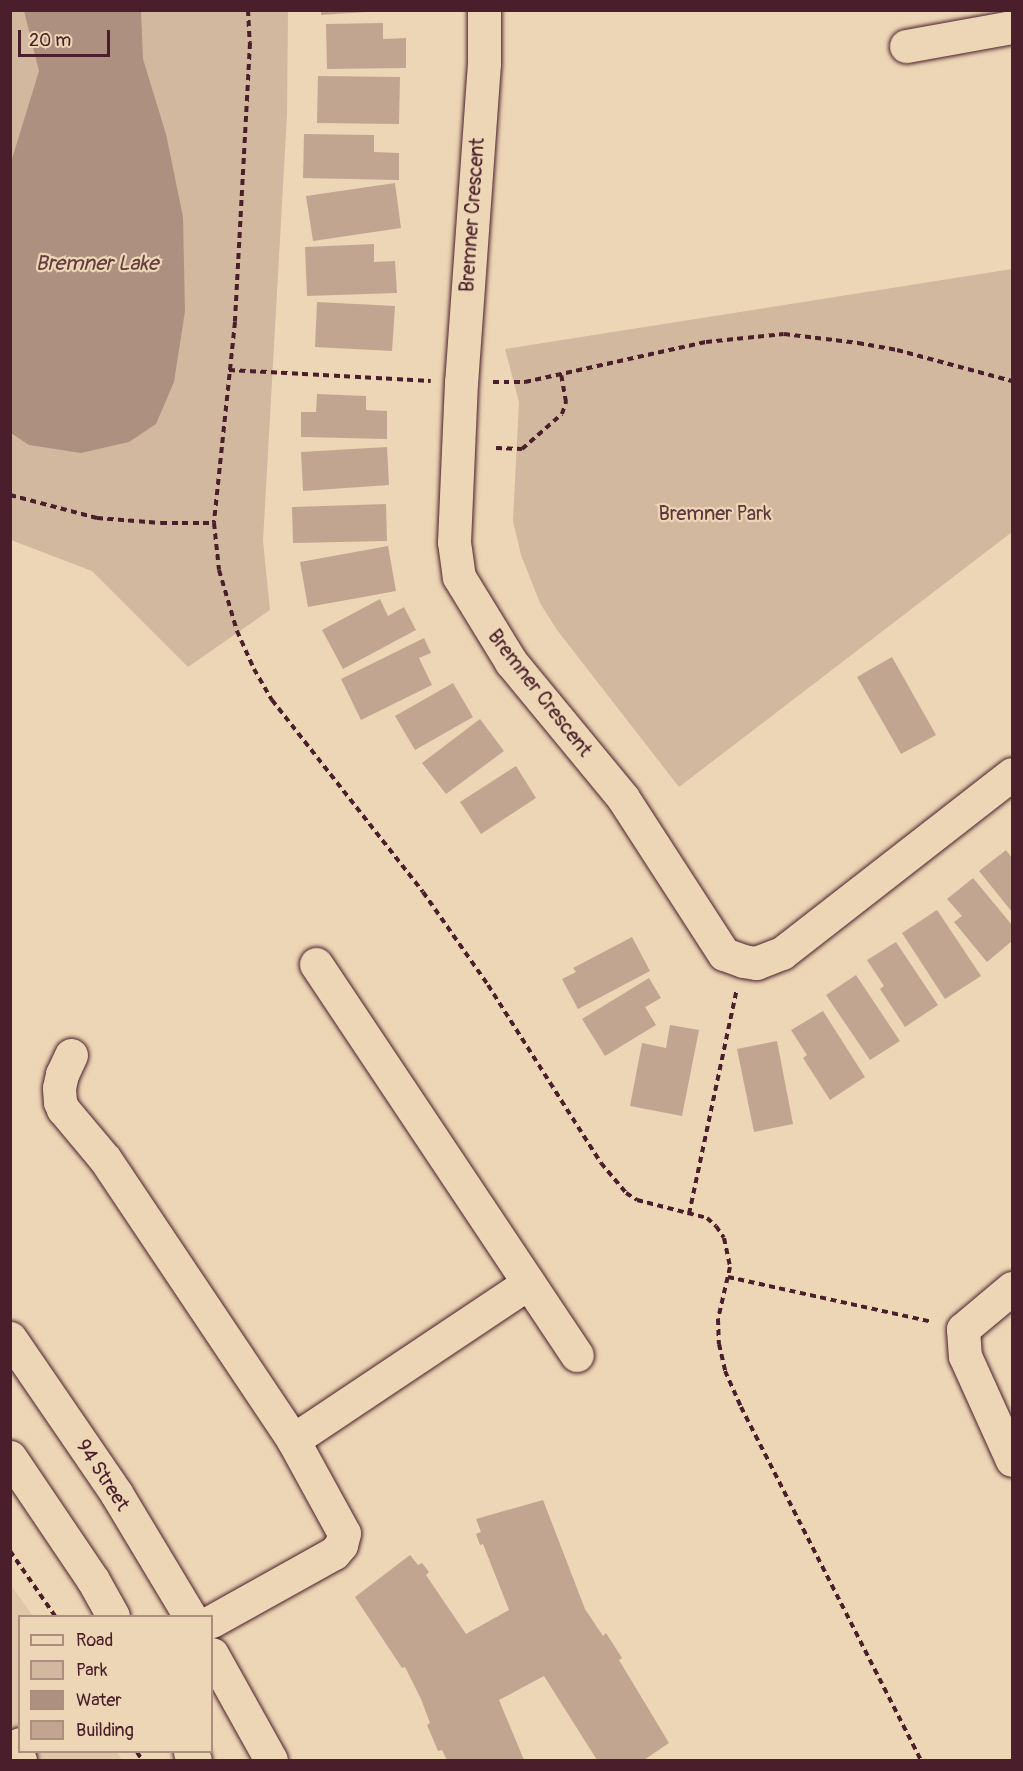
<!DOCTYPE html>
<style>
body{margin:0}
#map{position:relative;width:1023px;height:1771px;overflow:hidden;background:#edd6b5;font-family:Pangolin,sans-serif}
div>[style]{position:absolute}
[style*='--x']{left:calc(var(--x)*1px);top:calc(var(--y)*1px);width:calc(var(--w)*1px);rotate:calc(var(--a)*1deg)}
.built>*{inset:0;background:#e0c7aa}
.green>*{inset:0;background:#d2b89f}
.water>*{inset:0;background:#ae9081}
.building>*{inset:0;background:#c1a591}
.path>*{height:4px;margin-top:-2px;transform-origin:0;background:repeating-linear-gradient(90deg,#4a1f2b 0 6px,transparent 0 10.5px)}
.roads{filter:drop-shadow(0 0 2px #4a1f2b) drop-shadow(0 0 2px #4a1f2b)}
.minor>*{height:33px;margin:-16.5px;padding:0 16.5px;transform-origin:16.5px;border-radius:16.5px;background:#edd6b5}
.major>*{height:33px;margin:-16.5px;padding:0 16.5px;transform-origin:16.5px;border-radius:16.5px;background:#edd6b5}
span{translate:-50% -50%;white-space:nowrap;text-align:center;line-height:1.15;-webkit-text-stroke:4.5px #edd6b5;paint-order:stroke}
.street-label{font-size:20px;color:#4a1f2b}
.park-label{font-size:20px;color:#5e363c}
.water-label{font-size:21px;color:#633b40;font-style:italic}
.frame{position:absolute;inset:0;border:12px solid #4a1f2b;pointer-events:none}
.legend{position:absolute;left:18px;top:1615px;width:195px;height:138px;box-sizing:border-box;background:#edd6b5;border:2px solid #ac8d7e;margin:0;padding:8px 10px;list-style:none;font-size:18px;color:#4a1f2b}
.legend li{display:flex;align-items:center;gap:12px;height:30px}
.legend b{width:30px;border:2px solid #ac8d7e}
.scale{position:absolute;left:18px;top:30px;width:92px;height:27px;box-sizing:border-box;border:3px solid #4a1f2b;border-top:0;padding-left:8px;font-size:18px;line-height:21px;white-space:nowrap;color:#4a1f2b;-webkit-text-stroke:4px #edd6b5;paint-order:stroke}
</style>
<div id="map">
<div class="built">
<div style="clip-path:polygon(10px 1584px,33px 1616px,20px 1616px,20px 1752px,117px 1752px,122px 1760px,11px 1760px)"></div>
</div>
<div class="green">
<div style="clip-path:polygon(10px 11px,288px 11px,287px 115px,263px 541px,270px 610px,188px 667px,92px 571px,11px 540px)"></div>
<div style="clip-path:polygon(1012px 269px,1012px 532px,679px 787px,557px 630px,540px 603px,521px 555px,513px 521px,519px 402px,505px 349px)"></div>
</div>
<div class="water">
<div style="clip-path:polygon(24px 11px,141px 11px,143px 59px,166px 134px,183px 217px,185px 311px,174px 382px,156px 424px,129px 442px,81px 453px,29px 445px,11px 433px,11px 162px,39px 71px)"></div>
</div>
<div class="building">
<div style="clip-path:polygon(321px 10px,366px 10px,366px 12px,321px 15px)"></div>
<div style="clip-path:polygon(383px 23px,383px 39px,406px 38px,406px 68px,327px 69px,326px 24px)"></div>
<div style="clip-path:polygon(318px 76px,400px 77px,399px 124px,317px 123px)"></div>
<div style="clip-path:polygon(304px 134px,374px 135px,374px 152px,399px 153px,399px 180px,303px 178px)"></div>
<div style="clip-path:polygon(395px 183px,401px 228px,313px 241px,306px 196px)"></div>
<div style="clip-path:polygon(374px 244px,374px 262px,395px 261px,397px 293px,307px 296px,305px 247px)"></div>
<div style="clip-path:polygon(317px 302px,395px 306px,392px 351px,315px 347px)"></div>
<div style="clip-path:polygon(317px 394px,366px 396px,366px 410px,387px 411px,387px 439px,301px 437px,301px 412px,316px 412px)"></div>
<div style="clip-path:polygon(387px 447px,389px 485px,303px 491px,301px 452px)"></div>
<div style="clip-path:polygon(386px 504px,387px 541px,293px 543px,292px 507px)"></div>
<div style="clip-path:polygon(388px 546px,396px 591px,308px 607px,300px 562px)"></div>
<div style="clip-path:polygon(380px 599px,388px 616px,404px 607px,416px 630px,343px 669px,322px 630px)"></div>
<div style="clip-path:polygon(424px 638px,431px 653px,419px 658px,432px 685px,361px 720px,341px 679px)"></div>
<div style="clip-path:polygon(892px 657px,936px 735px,901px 754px,857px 677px)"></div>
<div style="clip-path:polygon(453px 683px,473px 717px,415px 750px,395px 716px)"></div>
<div style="clip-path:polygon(480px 719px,504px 751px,446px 794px,422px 763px)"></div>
<div style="clip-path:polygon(516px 766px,536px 798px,481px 834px,460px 802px)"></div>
<div style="clip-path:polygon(1006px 850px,1012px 858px,1012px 912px,979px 871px)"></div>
<div style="clip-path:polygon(973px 878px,1012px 925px,1012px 941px,987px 962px,954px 922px,962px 916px,947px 899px)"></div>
<div style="clip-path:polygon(937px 910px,981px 976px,945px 999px,902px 933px)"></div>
<div style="clip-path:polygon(632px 937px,650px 971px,578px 1009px,562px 979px,576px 972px,573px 968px)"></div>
<div style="clip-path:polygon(896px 942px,938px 1005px,905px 1027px,880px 989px,884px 986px,867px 960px)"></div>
<div style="clip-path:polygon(856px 975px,900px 1041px,870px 1060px,826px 995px)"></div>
<div style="clip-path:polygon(649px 978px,661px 998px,645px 1007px,656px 1025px,605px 1056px,582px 1019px)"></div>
<div style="clip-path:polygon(823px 1011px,865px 1077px,830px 1100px,803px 1058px,807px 1055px,791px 1030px)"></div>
<div style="clip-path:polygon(670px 1025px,699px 1030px,682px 1116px,630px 1106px,642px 1043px,666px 1048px)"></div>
<div style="clip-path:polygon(777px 1041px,793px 1124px,754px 1132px,737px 1049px)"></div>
<div style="clip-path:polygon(543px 1500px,585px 1609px,603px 1636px,606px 1633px,622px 1658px,619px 1660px,669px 1743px,644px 1760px,597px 1760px,544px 1676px,499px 1700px,524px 1760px,447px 1760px,442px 1750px,438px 1751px,427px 1725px,430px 1723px,421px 1699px,405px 1667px,402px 1668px,355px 1597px,410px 1555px,418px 1565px,422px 1563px,429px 1572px,426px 1575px,466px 1634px,509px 1610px,483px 1544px,480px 1545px,476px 1534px,481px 1532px,476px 1519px)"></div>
</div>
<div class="path">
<div style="--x:248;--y:10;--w:33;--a:87"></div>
<div style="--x:250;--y:43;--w:279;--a:93.1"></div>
<div style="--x:235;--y:322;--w:202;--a:96"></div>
<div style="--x:214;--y:523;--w:47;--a:83.9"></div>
<div style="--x:219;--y:570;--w:64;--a:73.6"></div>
<div style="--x:237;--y:631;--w:42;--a:65.9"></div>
<div style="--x:254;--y:669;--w:36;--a:60"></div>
<div style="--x:272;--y:700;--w:244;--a:51.8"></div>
<div style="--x:423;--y:892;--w:113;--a:55"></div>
<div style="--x:488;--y:985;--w:211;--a:57.6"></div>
<div style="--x:601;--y:1163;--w:39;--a:50"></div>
<div style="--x:626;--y:1193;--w:13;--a:32"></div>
<div style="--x:637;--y:1200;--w:72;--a:14.4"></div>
<div style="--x:707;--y:1218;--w:12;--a:42"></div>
<div style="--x:716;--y:1226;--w:14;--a:56"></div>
<div style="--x:724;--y:1238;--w:30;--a:78"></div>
<div style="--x:730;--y:1267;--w:53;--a:103"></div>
<div style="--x:718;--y:1319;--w:25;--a:88"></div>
<div style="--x:719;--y:1344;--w:28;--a:77"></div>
<div style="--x:725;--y:1371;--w:39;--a:66"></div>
<div style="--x:741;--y:1407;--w:396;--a:63"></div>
<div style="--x:229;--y:370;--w:202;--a:3.1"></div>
<div style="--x:493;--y:382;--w:32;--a:0"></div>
<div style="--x:525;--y:382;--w:185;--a:-12.5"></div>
<div style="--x:706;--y:342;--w:78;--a:-5.9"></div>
<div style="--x:784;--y:334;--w:75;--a:6.9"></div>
<div style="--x:858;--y:343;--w:40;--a:10"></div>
<div style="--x:897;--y:350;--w:119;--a:15.1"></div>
<div style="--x:496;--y:448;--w:26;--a:2"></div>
<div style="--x:522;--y:449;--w:53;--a:-41.2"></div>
<div style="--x:562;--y:414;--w:13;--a:-72"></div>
<div style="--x:566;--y:402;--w:27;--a:-100"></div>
<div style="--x:10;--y:495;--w:90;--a:14.8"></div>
<div style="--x:97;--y:518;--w:64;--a:4.5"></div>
<div style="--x:161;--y:523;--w:53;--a:0"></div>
<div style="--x:689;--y:1214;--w:227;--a:-78"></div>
<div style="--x:728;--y:1277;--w:209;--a:12.4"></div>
<div style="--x:10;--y:1551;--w:79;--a:55.3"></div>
<div style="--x:137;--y:1752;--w:9;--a:58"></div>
</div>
<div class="roads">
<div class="minor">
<div style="--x:484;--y:10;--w:53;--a:90"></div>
<div style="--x:484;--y:63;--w:320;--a:94.1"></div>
<div style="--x:461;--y:382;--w:160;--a:92.5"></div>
<div style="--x:454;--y:542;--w:35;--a:82"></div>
<div style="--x:459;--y:577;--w:100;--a:58.5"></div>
<div style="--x:511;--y:662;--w:176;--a:50.5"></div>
<div style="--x:623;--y:798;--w:186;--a:57.1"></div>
<div style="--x:724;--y:954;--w:20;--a:20"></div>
<div style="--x:743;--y:961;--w:13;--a:9"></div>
<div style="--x:756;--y:963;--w:28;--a:-21"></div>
<div style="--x:782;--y:953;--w:291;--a:-37.9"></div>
<div style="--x:906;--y:46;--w:108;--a:-10.2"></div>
<div style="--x:316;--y:964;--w:470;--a:56.3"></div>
<div style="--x:71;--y:1055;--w:21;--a:115"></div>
<div style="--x:62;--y:1074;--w:14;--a:102"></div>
<div style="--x:59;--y:1088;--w:14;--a:86"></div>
<div style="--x:60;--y:1102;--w:8;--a:67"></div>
<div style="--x:63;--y:1109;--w:65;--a:50"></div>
<div style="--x:105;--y:1159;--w:338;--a:56.2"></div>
<div style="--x:293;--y:1440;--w:106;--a:61.3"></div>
<div style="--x:344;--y:1533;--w:12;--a:104"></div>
<div style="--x:341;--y:1545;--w:11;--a:131"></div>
<div style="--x:334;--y:1553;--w:140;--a:150.9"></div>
<div style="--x:1012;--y:1288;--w:64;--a:140.1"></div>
<div style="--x:963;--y:1329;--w:27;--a:86"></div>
<div style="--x:965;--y:1356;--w:114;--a:65.7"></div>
<div style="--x:293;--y:1440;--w:283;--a:-33.7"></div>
<div style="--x:20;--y:1744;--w:6;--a:149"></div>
<div style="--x:15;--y:1747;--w:14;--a:69"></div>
</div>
<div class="major">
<div style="--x:10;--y:1338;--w:188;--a:55.6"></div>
<div style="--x:116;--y:1493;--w:144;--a:59"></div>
<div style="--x:10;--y:1457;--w:148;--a:56"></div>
<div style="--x:93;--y:1580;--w:41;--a:60.9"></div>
<div style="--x:212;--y:1654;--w:121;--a:60.9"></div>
<div style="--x:190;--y:1752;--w:9;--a:58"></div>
</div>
</div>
<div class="street-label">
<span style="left:472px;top:215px;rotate:-86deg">Bremner Crescent</span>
<span style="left:540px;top:693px;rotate:52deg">Bremner Crescent</span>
<span style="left:103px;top:1475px;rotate:57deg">94 Street</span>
</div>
<div class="park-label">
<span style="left:715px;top:513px">Bremner Park</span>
</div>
<div class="water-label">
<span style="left:97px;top:264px">Bremner Lake</span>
</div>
<div class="frame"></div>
<ul class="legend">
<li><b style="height:8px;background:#edd6b5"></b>Road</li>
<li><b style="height:16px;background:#d2b89f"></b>Park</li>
<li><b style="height:16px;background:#ae9081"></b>Water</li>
<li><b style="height:16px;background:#c1a591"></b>Building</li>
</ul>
<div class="scale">20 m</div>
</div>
